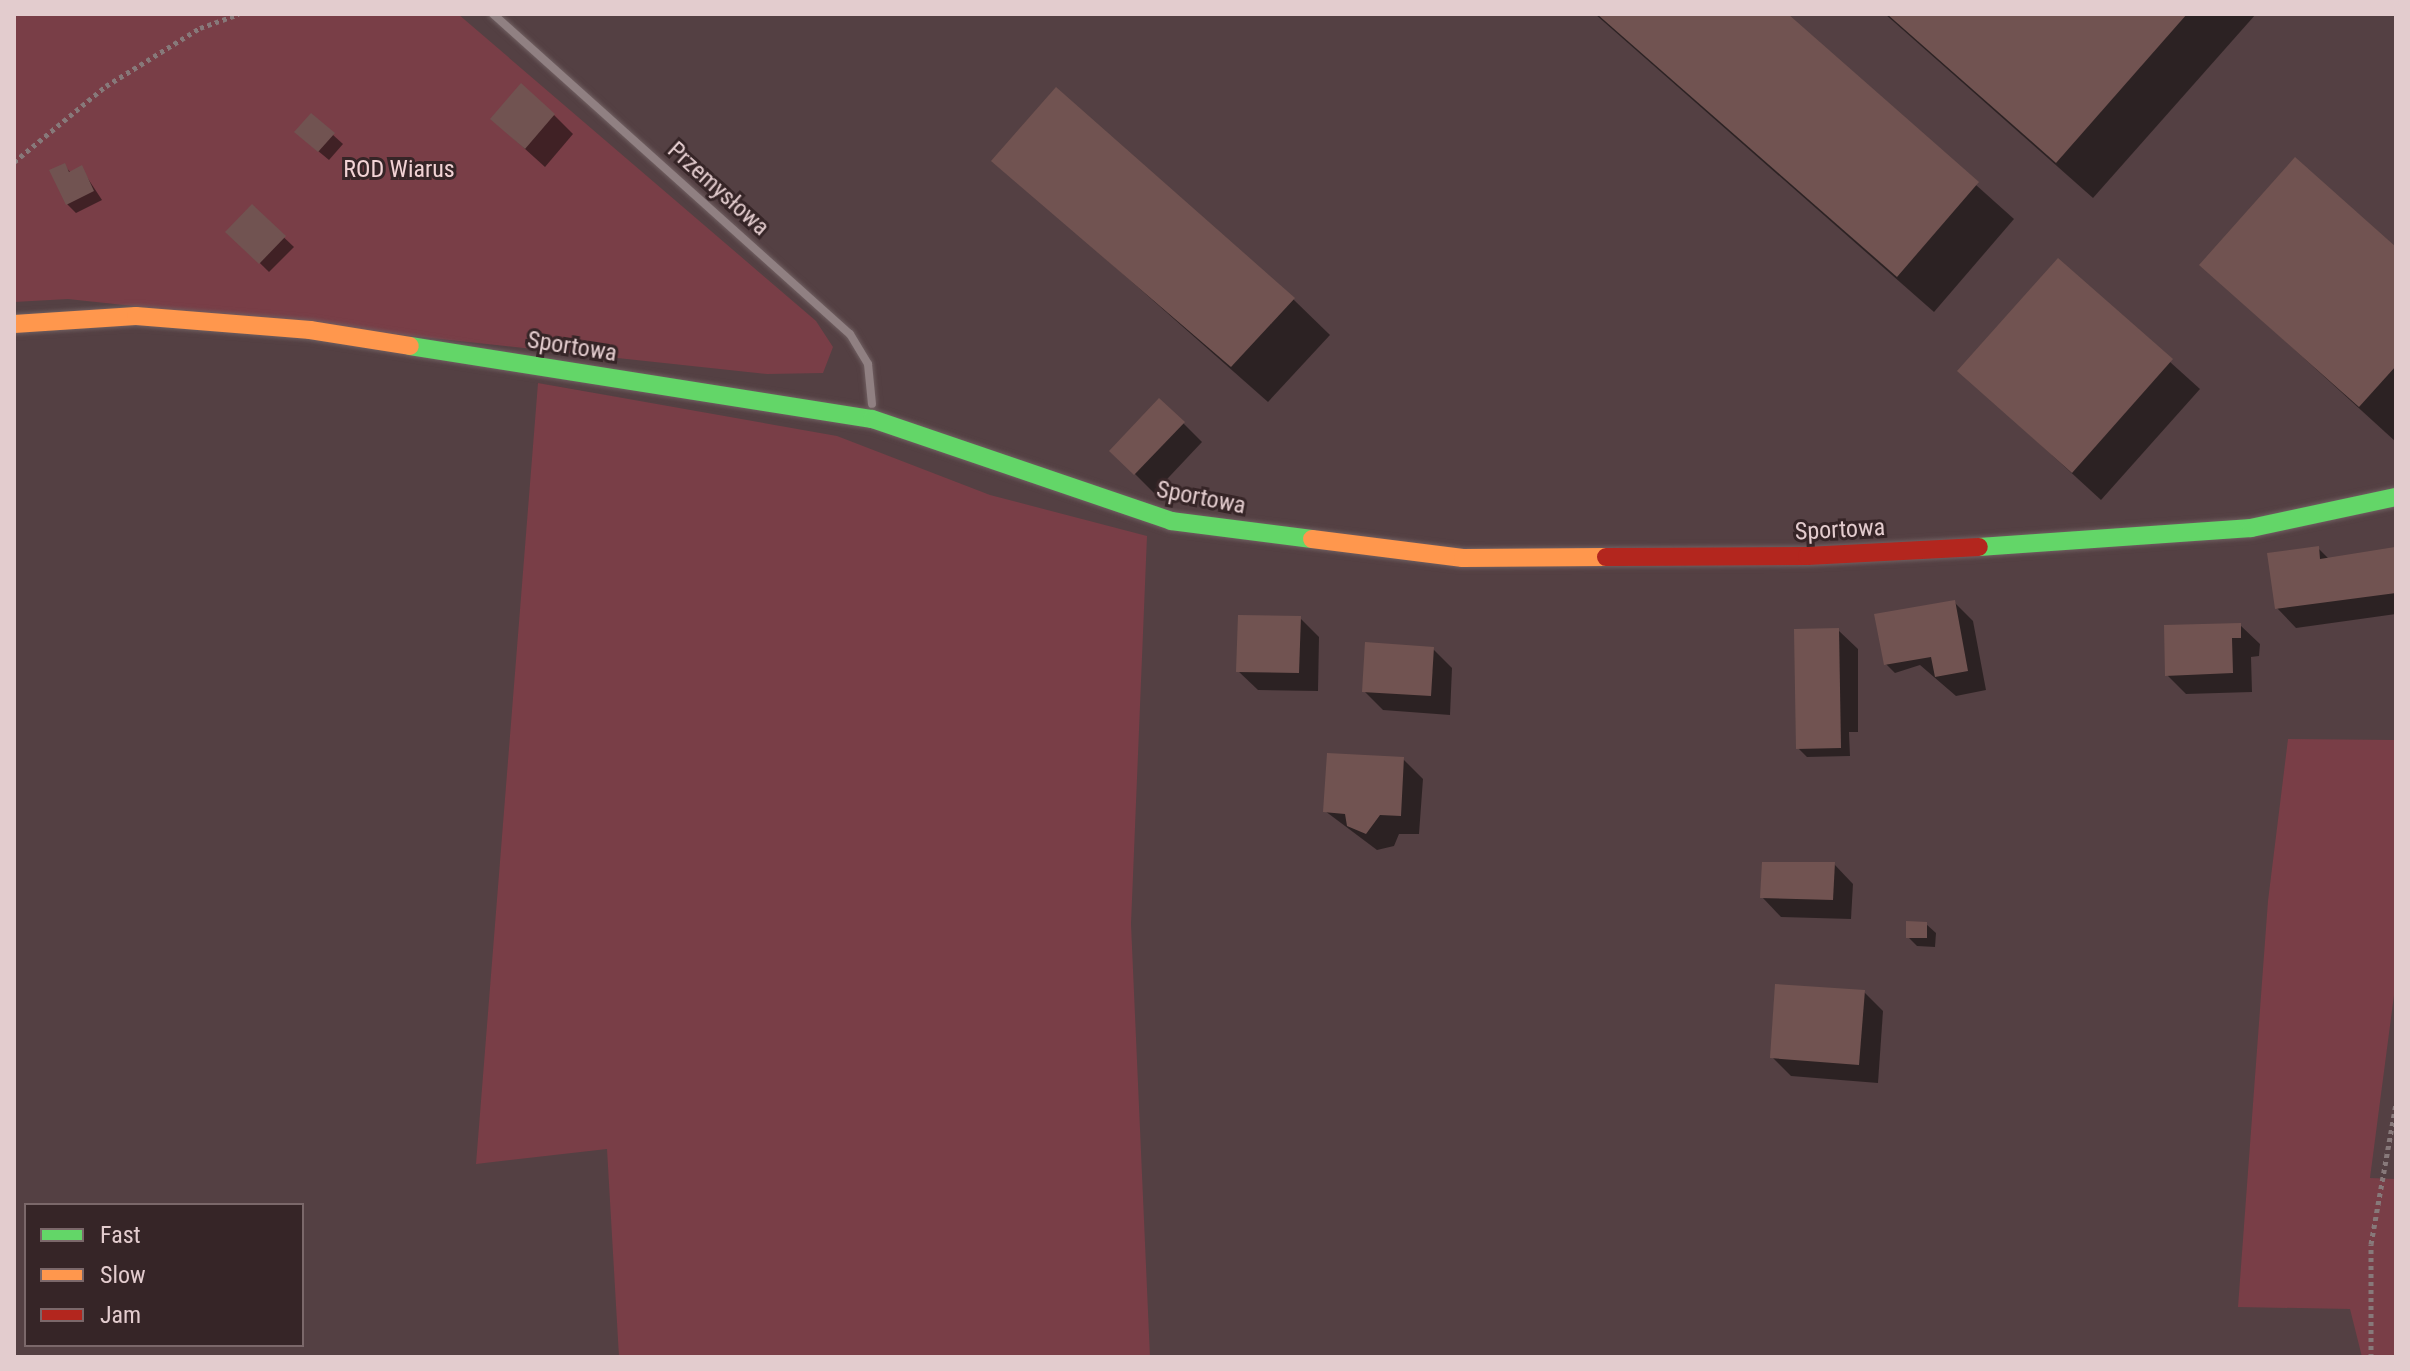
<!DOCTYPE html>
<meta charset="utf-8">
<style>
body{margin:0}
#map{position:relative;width:2410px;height:1371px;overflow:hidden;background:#544043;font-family:"Roboto Condensed",sans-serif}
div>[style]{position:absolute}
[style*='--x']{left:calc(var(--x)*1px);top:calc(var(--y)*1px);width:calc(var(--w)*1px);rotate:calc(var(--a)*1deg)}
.green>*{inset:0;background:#793e47}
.shadow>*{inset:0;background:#0007}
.building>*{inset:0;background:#715351}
.path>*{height:5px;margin-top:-2.5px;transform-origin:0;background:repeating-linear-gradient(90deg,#87797a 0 4px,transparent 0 8px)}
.roads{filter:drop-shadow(0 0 2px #705f61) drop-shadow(0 0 2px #705f61)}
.street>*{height:8px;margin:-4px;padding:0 4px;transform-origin:4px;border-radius:4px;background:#908082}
.fast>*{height:18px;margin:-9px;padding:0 9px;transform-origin:9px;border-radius:9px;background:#63d668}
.slow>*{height:18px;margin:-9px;padding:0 9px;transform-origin:9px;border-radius:9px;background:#ff974d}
.jam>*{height:18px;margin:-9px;padding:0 9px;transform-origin:9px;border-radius:9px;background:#b3261e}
span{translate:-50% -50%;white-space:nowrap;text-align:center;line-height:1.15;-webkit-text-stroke:6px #362527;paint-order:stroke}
.park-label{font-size:24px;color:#f2d3d5}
.street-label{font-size:24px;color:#e3ccce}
.frame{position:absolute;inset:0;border:16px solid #e3ccce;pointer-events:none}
.legend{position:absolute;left:24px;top:1203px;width:280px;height:144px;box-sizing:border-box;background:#362527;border:2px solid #7b686a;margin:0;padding:10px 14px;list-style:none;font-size:24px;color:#e3ccce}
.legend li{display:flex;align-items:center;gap:16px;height:40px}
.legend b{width:40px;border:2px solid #7b686a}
</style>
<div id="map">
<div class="green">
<div style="clip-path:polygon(14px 14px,458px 14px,816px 321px,833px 347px,823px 373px,767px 374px,68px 299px,14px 302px)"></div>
<div style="clip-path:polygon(538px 383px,837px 436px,990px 495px,1147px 536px,1131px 924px,1150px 1357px,619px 1357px,607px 1149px,476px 1164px)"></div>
<div style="clip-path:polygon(2288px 739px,2396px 740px,2396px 980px,2370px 1178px,2396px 1179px,2396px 1357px,2362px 1357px,2350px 1309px,2238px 1307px,2268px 901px)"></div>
</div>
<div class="shadow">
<div style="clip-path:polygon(1595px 14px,1785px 14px,2014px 219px,1934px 312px)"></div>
<div style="clip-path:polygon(1885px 14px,2256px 14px,2093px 198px)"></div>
<div style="clip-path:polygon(311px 115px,343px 144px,329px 160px,306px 141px)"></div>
<div style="clip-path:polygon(554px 115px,573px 134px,545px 167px,492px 119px)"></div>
<div style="clip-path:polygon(994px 160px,1293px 299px,1330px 335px,1268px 402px)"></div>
<div style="clip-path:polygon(64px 165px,71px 173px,81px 168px,102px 200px,76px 213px,67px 204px)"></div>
<div style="clip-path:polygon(252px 207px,294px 247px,269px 272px,228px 232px)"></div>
<div style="clip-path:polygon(2396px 250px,2396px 442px,2202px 265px)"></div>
<div style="clip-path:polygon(2058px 261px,2200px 389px,2101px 500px,1960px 371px)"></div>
<div style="clip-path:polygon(1183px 423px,1202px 442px,1154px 493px,1112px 451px)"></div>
<div style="clip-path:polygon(2318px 548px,2329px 559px,2394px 549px,2396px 614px,2296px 628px,2277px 608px)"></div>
<div style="clip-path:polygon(1954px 602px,1973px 621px,1986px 690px,1956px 696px,1920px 665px,1895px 673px,1886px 664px)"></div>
<div style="clip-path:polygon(1300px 618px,1319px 637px,1318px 691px,1258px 690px,1238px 671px)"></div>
<div style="clip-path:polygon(2240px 625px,2260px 644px,2259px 656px,2251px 657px,2252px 692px,2186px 694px,2167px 675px)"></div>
<div style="clip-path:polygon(1838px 630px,1858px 649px,1858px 732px,1849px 732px,1850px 756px,1807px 757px,1798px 748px)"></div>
<div style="clip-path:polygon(1433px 649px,1452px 668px,1450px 715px,1383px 710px,1364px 691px)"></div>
<div style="clip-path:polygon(1403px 759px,1423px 779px,1419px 834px,1399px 834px,1394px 846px,1377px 850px,1325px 811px)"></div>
<div style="clip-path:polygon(1834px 864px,1853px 884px,1851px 919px,1781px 917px,1762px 897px)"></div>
<div style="clip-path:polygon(1926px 924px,1936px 933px,1935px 947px,1917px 946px,1908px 937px)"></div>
<div style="clip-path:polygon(1864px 992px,1883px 1011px,1878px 1083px,1791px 1076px,1772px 1057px)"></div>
</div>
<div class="building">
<div style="clip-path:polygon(1597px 14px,1788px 14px,1979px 182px,1897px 277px)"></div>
<div style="clip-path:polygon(1887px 14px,2187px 14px,2056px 163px)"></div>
<div style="clip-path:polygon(521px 83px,555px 114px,525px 149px,490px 119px)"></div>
<div style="clip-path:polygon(1056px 87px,1295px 298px,1231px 367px,991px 161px)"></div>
<div style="clip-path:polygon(311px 113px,335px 133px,318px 152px,294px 132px)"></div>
<div style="clip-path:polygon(2295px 157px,2396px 247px,2396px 366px,2359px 407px,2199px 265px)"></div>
<div style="clip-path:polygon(65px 163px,69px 172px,82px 165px,94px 191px,66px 205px,49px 170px)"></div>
<div style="clip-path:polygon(252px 204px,286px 236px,259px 264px,225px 232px)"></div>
<div style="clip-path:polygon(2058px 258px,2173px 359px,2072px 473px,1957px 371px)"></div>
<div style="clip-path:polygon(1159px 398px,1185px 422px,1134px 475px,1109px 451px)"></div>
<div style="clip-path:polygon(2319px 546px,2320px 559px,2395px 547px,2396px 593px,2275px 609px,2267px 553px)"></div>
<div style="clip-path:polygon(1955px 600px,1968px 671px,1935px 677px,1931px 657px,1884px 665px,1874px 614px)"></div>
<div style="clip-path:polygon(1238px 615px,1301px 616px,1299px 673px,1236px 672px)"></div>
<div style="clip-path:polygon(2241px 623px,2241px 638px,2232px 638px,2233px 673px,2165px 676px,2164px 625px)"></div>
<div style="clip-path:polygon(1839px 628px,1841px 748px,1796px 749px,1794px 629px)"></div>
<div style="clip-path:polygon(1365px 642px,1434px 647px,1431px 696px,1362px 692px)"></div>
<div style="clip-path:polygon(1327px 753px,1404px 757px,1401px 816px,1380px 815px,1366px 834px,1347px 826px,1345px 814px,1323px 812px)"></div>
<div style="clip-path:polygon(1762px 862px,1835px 862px,1833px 900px,1760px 898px)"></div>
<div style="clip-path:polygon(1906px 921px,1927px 922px,1927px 938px,1906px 938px)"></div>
<div style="clip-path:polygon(1775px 984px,1865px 990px,1859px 1065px,1770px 1058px)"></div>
</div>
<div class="path">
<div style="--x:14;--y:162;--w:119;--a:-39.6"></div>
<div style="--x:106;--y:86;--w:110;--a:-31.7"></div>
<div style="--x:200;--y:28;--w:41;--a:-19.7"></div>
<div style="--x:2371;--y:1357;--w:113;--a:-90"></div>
<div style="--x:2371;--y:1244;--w:142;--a:-79.9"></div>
</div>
<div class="roads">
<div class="street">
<div style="--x:493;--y:14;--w:479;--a:41.9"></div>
<div style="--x:850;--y:334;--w:35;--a:59"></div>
<div style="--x:868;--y:364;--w:40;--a:84.3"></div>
</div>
<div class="fast">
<div style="--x:410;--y:346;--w:468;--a:9"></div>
<div style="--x:872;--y:419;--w:316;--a:18.8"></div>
<div style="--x:1171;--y:521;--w:142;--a:7.3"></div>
<div style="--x:1979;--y:547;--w:273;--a:-4"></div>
<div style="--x:2251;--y:528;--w:148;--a:-12.1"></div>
</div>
<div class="slow">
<div style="--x:14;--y:324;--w:122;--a:-3.8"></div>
<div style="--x:136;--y:316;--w:175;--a:4.6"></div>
<div style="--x:310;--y:330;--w:101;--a:9.1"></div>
<div style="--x:1312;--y:539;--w:152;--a:7.2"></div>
<div style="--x:1463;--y:558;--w:143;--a:-0.4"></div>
</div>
<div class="jam">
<div style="--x:1606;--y:557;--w:201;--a:-0.3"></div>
<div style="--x:1807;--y:556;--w:172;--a:-3"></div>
</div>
</div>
<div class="park-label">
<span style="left:399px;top:170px">ROD Wiarus</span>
</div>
<div class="street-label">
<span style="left:718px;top:189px;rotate:42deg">Przemysłowa</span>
<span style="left:572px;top:347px;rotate:9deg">Sportowa</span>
<span style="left:1201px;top:498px;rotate:11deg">Sportowa</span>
<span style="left:1840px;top:530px;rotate:-3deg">Sportowa</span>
</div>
<div class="frame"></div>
<ul class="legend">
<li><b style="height:10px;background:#63d668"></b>Fast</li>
<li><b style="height:10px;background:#ff974d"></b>Slow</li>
<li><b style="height:10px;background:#b3261e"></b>Jam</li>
</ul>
</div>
